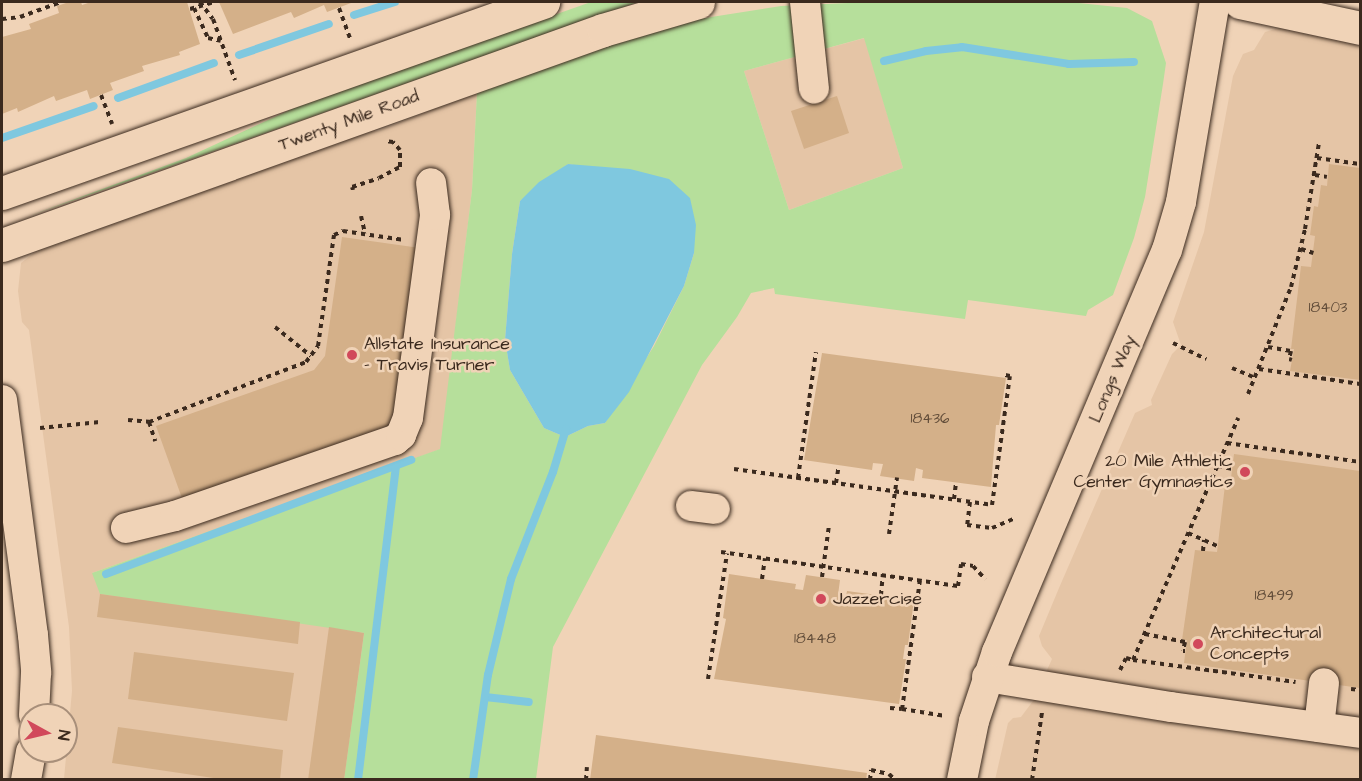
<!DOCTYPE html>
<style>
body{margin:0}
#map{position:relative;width:1362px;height:781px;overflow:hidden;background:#f0d3b7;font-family:"Architects Daughter",sans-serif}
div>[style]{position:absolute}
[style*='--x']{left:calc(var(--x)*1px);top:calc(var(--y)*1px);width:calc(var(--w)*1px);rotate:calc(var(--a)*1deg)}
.built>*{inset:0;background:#e5c5a6}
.green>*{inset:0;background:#b6df9b}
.water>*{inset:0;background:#7fc8df}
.stream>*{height:8px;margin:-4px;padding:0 4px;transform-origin:4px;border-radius:4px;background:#7fc8df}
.building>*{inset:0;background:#d4b089}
.path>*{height:4px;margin-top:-2px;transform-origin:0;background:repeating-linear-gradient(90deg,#3b2a1e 0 4.5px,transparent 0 9px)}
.roads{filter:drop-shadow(0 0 2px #3b2a1e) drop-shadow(0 0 2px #3b2a1e)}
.minor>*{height:30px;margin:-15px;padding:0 15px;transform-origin:15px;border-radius:15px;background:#f0d3b7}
.major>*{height:33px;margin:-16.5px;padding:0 16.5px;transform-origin:16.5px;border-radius:16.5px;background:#f0d3b7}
.dots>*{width:16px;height:16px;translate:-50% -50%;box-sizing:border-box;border:3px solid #f0d3b7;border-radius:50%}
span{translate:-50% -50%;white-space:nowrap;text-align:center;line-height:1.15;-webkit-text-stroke:5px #f0d3b7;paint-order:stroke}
.number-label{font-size:15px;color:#614c39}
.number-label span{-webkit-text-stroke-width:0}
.street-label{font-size:18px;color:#3b2a1e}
.poi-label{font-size:18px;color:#3b2a1e}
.left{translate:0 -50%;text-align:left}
.right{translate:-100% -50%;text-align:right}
.frame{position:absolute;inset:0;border:3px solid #3b2a1e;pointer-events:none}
.north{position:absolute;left:18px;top:703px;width:60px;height:60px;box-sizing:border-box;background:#f0d3b7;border:2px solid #a88f7a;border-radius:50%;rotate:98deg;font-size:16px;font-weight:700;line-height:24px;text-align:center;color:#3b2a1e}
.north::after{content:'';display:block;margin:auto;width:21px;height:27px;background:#d1495b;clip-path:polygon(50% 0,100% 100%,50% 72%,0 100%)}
</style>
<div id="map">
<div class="built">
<div style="clip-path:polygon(1279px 28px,1360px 45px,1360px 779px,995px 780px,1008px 723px,1013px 718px,1021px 717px,1033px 701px,1052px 659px,1042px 646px,1039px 636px,1059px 588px,1135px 413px,1152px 405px,1151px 400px,1172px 354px,1181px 345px,1173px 322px,1204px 232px,1233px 76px,1243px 54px,1254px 50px,1265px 32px)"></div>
<div style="clip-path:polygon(865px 38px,903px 168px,789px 210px,744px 71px)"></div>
<div style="clip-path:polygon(477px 92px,472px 190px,441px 449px,92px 573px,300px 622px,364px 633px,344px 779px,64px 779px,72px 691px,69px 627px,29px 330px,22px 322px,18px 291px,21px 263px,39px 249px,370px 131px,378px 131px)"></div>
</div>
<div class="green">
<div style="clip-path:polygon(591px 2px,638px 2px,29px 216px,186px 158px,309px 101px)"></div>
<div style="clip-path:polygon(evenodd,870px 2px,1069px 2px,1127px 8px,1152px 21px,1166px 63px,1163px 84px,1145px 197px,1134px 238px,1113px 295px,1088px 310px,1086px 316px,968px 300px,965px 319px,775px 294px,774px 288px,751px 293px,737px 317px,702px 365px,553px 647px,536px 779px,344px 779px,364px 633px,100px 594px,92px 573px,440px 449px,472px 190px,477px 92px,626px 39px,692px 20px,781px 6px,870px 2px,864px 38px,903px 168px,789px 210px,744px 71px,864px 38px,870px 2px,568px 164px,580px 166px,694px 253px,684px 286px,654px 346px,605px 423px,588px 426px,565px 437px,544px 428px,510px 370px,505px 340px,512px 254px,520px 201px,568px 164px)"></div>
</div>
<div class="water">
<div style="clip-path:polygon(568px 164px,630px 169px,669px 179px,690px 198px,696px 225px,694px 253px,684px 286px,629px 392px,605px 423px,588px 426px,565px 437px,544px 428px,510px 370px,505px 340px,512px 254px,520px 201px,539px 182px)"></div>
</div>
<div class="stream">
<div style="--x:354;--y:15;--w:43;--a:-17.6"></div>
<div style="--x:239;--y:55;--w:95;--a:-19"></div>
<div style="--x:884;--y:61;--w:43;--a:-13.4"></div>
<div style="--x:926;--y:51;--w:36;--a:-6"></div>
<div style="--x:962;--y:47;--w:108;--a:9"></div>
<div style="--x:1069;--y:64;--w:65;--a:-1.8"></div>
<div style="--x:118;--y:98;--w:102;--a:-20"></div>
<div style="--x:2;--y:138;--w:97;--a:-19.2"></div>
<div style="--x:106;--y:574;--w:326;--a:-20.5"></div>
<div style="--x:485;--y:697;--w:44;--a:6.5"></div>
<div style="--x:358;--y:780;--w:316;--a:-83.1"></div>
<div style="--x:473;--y:780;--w:106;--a:-81.9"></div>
<div style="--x:488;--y:675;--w:99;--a:-76.5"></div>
<div style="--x:511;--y:579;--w:115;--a:-68.6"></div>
<div style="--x:553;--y:472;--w:45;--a:-73.2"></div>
</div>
<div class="building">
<div style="clip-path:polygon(69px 2px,81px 2px,82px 5px,91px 2px,187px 2px,200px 44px,179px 52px,180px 55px,142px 66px,144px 71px,110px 83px,113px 90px,90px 99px,87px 90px,56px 101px,54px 96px,18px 112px,17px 108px,2px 114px,2px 37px,31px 29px,29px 24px,59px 13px,57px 6px)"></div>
<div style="clip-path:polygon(219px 2px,350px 2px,351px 3px,327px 12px,324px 5px,294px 18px,291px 12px,233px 34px)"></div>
<div style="clip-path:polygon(837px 96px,849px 133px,804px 149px,791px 111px)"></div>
<div style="clip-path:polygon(1329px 164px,1360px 168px,1360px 380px,1290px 371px,1294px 349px,1291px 349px,1301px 266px,1311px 267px,1315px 236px,1310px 235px,1314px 206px,1318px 207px,1321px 185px,1327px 186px)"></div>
<div style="clip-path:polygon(342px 237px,420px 248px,395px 425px,183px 501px,156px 426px,314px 370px,325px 356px)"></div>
<div style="clip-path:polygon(822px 353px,1006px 378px,999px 425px,996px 425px,991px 487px,922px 478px,923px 470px,916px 468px,914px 481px,880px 476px,883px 464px,873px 463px,872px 470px,804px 460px)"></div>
<div style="clip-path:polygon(1234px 454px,1360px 471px,1360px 688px,1184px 663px,1187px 640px,1182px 640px,1195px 550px,1217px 552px,1226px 477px,1231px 478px)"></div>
<div style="clip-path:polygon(729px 574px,796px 584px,795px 589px,803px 590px,806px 575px,840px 580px,838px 595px,846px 596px,847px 591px,914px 600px,908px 645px,905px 645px,903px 659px,906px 659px,899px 704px,714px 679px,726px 619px,723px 618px)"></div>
<div style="clip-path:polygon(100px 594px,300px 622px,298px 644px,97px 617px)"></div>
<div style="clip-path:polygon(329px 627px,364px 633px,344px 780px,308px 780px)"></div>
<div style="clip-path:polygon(134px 652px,294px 673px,287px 721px,128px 699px)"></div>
<div style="clip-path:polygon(118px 727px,283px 750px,280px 780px,227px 780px,112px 763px)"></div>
<div style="clip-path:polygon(596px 735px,867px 773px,866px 780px,590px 780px)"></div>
</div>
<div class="path">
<div style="--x:200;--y:2;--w:21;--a:53"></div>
<div style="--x:213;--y:19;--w:65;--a:70.2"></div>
<div style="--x:194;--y:8;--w:33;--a:65"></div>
<div style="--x:208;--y:38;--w:13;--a:13"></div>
<div style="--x:339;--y:8;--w:33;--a:70"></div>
<div style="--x:190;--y:9;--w:25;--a:-16"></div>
<div style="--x:2;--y:19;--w:18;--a:-6"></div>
<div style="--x:20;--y:17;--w:44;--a:-20.1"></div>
<div style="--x:101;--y:95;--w:31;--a:69"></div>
<div style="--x:1317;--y:158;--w:43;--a:7.9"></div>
<div style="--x:1315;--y:175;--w:12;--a:9"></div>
<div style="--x:353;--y:190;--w:3;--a:-108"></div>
<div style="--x:352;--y:187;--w:28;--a:-18"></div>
<div style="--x:379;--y:178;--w:24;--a:-28"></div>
<div style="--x:400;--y:167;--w:17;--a:-90"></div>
<div style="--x:400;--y:150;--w:11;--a:-131"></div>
<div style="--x:393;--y:142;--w:8;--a:-173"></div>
<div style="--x:361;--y:216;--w:18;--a:77"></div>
<div style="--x:1301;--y:249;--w:13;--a:18"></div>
<div style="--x:275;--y:327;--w:46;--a:38.9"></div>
<div style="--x:1173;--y:343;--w:37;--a:26"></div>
<div style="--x:1268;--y:347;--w:23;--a:10"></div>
<div style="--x:1291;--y:351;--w:8;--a:104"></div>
<div style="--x:1289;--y:359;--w:3;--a:18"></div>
<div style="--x:1232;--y:368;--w:25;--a:23"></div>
<div style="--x:1259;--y:369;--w:102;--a:8.4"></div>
<div style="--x:1248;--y:394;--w:115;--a:-68.1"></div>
<div style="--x:1291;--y:287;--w:60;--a:-76.4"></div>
<div style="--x:1305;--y:229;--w:87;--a:-80.8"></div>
<div style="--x:128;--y:420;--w:21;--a:5"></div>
<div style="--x:149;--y:422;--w:168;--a:-20.9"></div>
<div style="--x:306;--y:362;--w:20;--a:-53"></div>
<div style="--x:318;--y:346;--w:112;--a:-81.8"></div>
<div style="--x:334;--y:235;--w:10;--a:-24"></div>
<div style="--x:343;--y:231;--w:62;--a:8.4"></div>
<div style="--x:149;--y:422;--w:20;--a:72"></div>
<div style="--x:40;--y:428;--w:60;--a:-5.7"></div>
<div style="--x:1227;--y:443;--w:134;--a:8.1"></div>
<div style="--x:1218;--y:466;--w:14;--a:12"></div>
<div style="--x:734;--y:469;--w:260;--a:7.9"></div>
<div style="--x:992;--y:505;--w:130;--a:-82.1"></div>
<div style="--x:1010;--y:376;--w:5;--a:-169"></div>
<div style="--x:798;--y:478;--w:127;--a:-81.9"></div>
<div style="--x:836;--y:483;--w:18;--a:-81"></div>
<div style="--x:954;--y:499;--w:16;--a:-83"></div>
<div style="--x:970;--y:502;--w:23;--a:97"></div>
<div style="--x:967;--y:525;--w:25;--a:7"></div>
<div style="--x:992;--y:528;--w:23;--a:-23"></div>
<div style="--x:1188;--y:533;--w:32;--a:24"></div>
<div style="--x:889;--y:534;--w:57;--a:-81.9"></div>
<div style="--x:1203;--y:551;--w:11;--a:-85"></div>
<div style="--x:721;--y:552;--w:239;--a:8.2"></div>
<div style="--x:958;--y:586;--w:22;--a:-82"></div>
<div style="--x:961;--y:564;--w:12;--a:9"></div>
<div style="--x:973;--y:566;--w:18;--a:47"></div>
<div style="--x:822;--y:577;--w:52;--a:-82.3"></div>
<div style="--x:762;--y:579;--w:21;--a:-82"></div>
<div style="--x:920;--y:580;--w:130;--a:97.9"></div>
<div style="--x:902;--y:709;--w:44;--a:9.2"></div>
<div style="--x:881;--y:595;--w:21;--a:-85"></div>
<div style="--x:1145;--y:634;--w:41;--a:11.3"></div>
<div style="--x:1185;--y:642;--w:9;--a:103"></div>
<div style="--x:1183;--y:651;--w:2;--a:0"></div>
<div style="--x:1133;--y:660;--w:164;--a:7.7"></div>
<div style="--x:1120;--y:670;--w:13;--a:-63"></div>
<div style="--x:1126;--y:658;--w:7;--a:16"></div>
<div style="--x:1133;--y:660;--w:264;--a:-66.5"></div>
<div style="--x:708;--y:679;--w:127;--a:-81.4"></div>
<div style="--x:1351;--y:689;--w:9;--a:6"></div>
<div style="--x:890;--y:708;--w:12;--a:5"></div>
<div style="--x:586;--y:780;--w:13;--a:-86"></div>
<div style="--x:870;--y:780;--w:10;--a:-84"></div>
<div style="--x:871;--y:770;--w:18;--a:13"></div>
<div style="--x:889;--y:774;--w:8;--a:45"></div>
<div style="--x:1032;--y:780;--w:69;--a:-81.6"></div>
</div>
<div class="roads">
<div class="minor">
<div style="--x:805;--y:2;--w:87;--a:84.1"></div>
<div style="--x:2;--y:400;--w:237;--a:82.5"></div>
<div style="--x:33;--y:635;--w:38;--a:85"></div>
<div style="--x:36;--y:673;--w:42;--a:92.7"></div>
<div style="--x:691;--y:506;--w:24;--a:7"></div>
<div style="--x:126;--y:528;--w:50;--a:-13.8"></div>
<div style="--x:175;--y:516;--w:233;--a:-19.1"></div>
<div style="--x:395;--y:440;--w:8;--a:-40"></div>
<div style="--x:401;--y:435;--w:18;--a:-68"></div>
<div style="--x:408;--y:418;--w:205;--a:-82.4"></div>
<div style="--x:435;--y:215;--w:32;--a:-97"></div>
<div style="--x:987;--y:677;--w:186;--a:9.3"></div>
<div style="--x:1171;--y:707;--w:191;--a:7.8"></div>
<div style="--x:1319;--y:727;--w:44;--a:-83.5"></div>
<div style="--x:26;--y:780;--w:29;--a:-80"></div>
<div style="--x:962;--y:780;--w:60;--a:-78.5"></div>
<div style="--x:974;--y:721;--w:73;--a:-71.6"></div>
<div style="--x:997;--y:652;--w:436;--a:-67.1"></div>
<div style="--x:1167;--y:250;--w:50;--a:-73.7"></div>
<div style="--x:1181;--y:202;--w:203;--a:-80.4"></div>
</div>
<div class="major">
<div style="--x:1240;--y:2;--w:123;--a:12.2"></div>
<div style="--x:2;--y:193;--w:574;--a:-19.45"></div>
<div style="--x:2;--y:245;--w:638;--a:-19.68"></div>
<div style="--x:603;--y:30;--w:99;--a:-16.4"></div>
</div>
</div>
<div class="dots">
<div style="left:352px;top:355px;background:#d1495b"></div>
<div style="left:1245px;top:472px;background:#d1495b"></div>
<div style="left:821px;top:599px;background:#d1495b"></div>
<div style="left:1198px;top:644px;background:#d1495b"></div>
</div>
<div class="number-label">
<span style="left:1328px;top:308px">18403</span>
<span style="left:930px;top:419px">18436</span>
<span style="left:1274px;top:596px">18499</span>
<span style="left:815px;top:639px">18448</span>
</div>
<div class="street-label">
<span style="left:349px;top:121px;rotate:-20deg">Twenty Mile Road</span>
<span style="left:1113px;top:379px;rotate:-67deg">Longs Way</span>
</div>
<div class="poi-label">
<span class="left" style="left:364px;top:355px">Allstate Insurance<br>- Travis Turner</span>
<span class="right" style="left:1233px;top:472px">20 Mile Athletic<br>Center Gymnastics</span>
<span class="left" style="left:833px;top:599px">Jazzercise</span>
<span class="left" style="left:1210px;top:644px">Architectural<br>Concepts</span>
</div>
<div class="frame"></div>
<div class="north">N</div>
</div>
